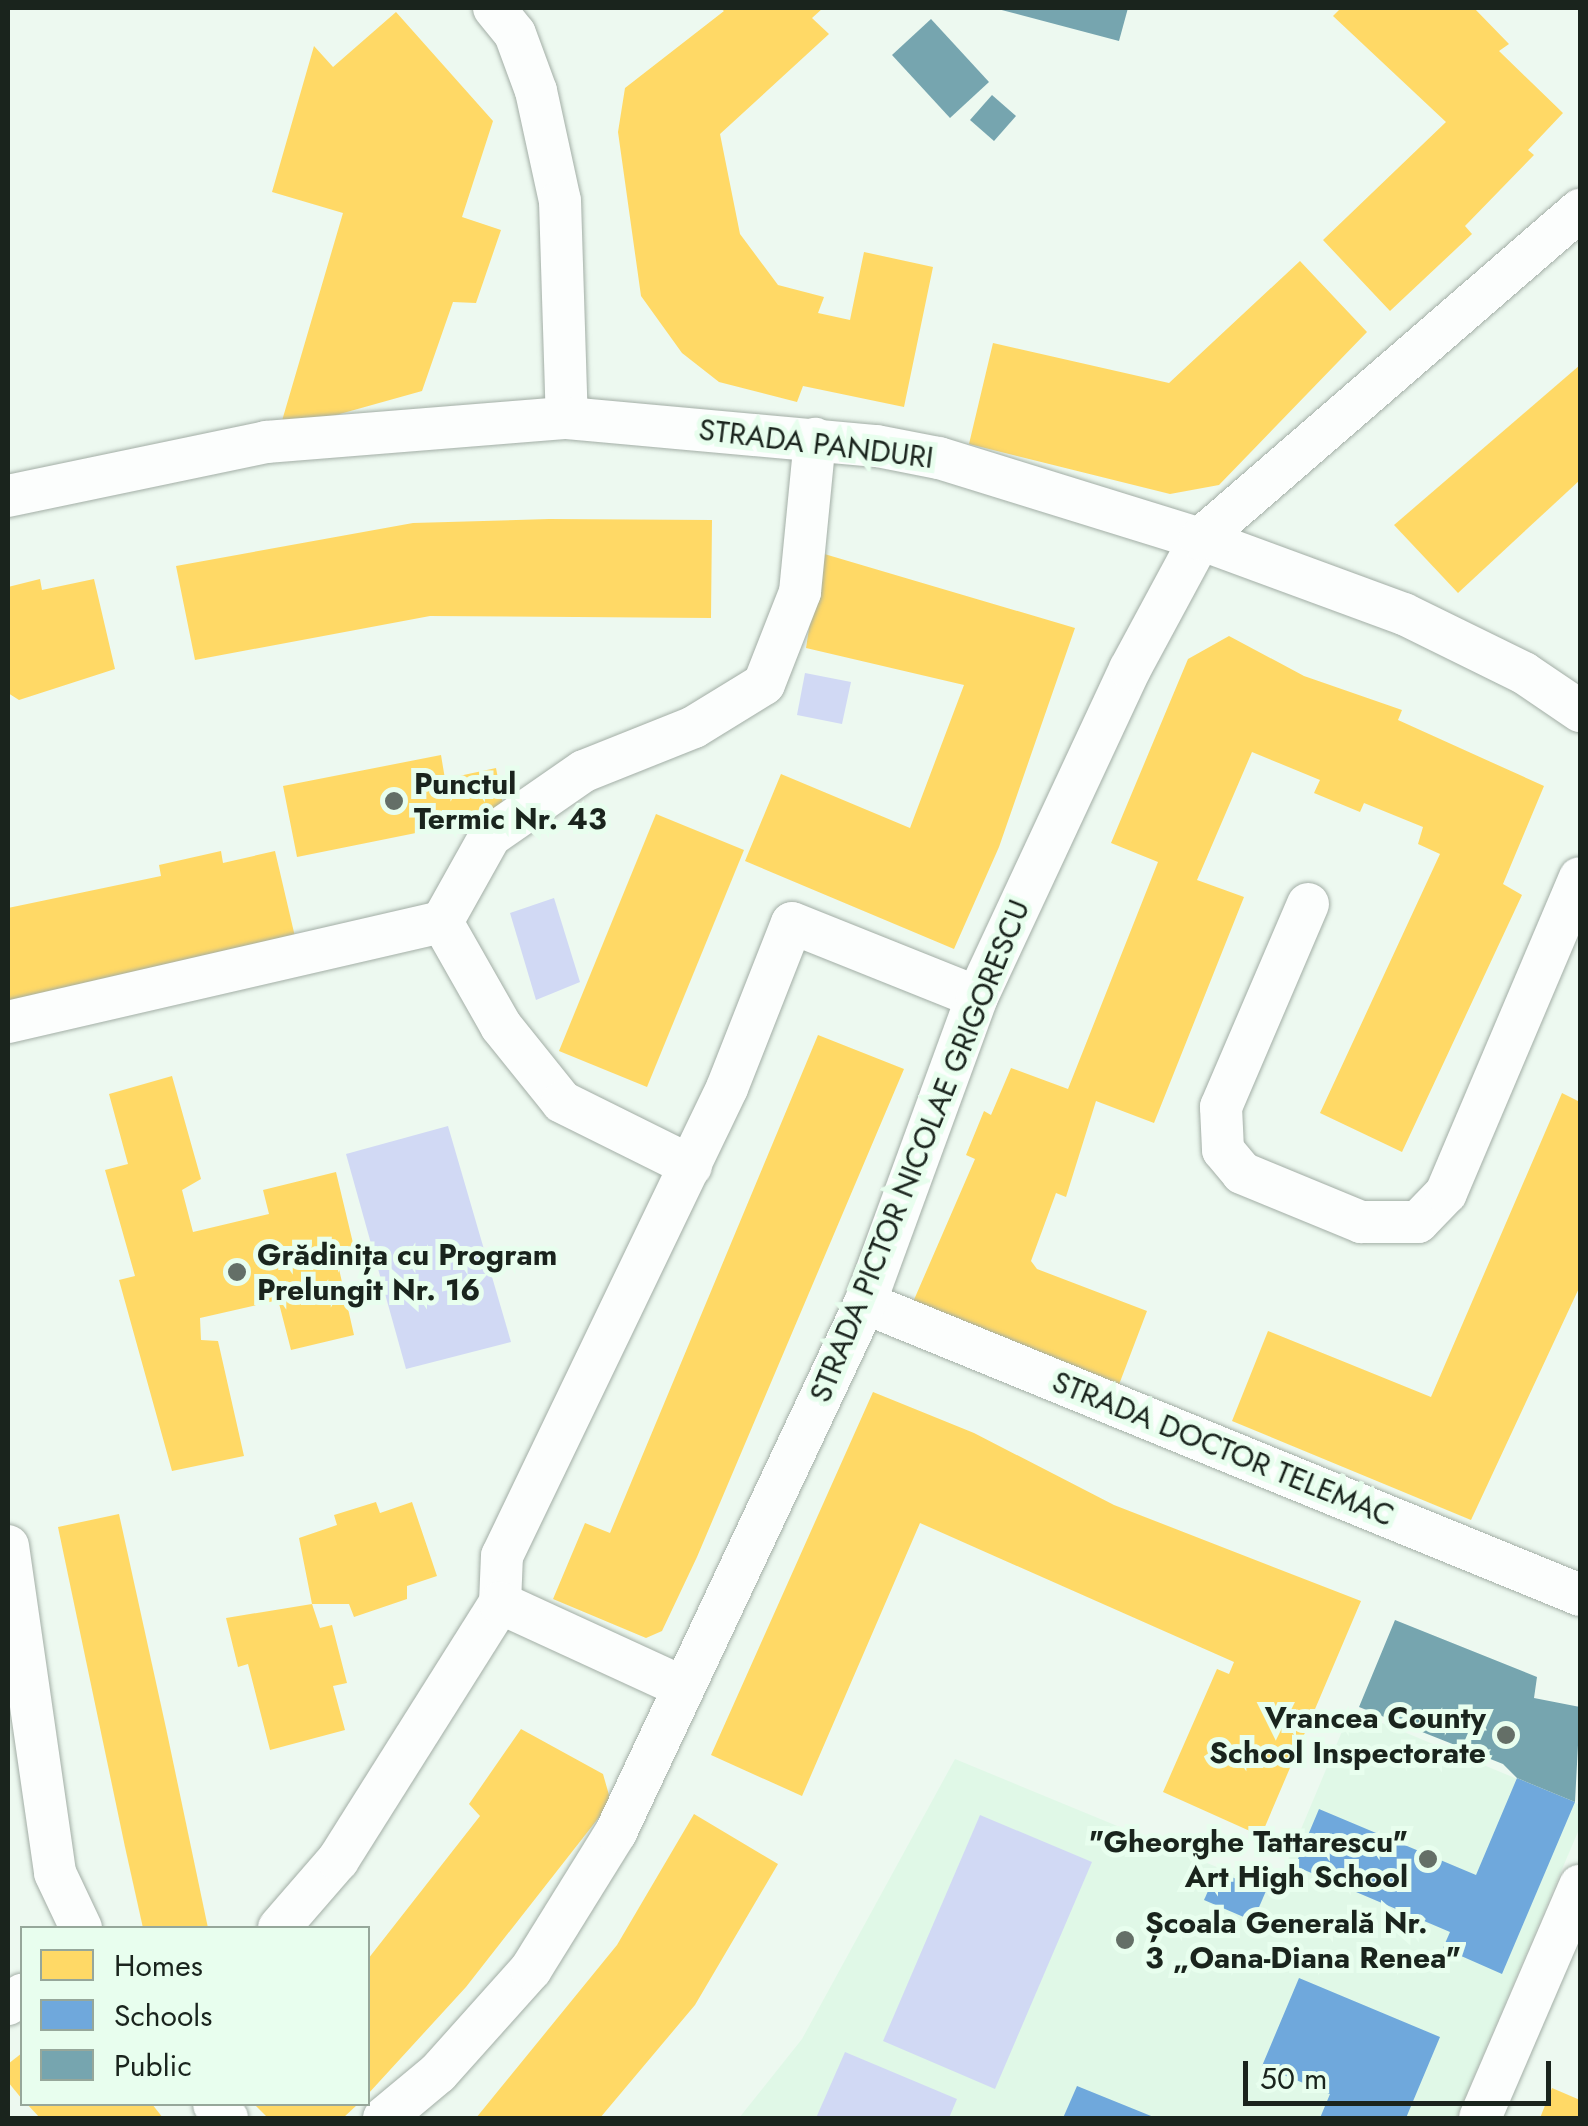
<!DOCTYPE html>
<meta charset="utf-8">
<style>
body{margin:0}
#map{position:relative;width:1588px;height:2126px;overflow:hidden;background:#edf9f0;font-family:Jost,sans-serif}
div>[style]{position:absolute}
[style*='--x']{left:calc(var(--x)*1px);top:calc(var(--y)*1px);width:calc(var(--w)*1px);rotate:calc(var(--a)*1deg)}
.built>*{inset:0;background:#e0f8e7}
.green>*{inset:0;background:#d1d9f4}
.homes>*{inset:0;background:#ffd966}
.schools>*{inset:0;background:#6fa8dc}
.public>*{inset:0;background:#76a5af}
.roads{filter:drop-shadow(0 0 2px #a3aea6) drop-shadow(0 0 2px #a3aea6)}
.minor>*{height:42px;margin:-21px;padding:0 21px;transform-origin:21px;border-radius:21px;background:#fcfefd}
.dots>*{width:28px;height:28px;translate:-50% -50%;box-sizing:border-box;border:5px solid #e8feee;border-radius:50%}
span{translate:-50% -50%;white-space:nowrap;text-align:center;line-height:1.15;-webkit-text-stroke:10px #e8feee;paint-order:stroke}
.street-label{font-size:30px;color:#1a241d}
.poi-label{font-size:30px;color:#1a241d;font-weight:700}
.left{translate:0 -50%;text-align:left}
.right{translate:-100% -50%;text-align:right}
.frame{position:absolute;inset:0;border:10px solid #1a241d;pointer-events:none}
.legend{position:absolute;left:20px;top:1926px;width:350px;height:180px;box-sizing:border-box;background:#e8feee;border:2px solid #96a79a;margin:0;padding:12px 18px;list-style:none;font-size:30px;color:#1a241d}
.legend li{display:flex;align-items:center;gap:20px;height:50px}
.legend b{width:50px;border:2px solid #96a79a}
.scale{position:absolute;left:1243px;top:2061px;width:308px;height:45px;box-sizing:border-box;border:5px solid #1a241d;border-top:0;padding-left:12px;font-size:30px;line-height:35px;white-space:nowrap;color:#1a241d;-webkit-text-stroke:8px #e8feee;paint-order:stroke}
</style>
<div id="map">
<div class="built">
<div style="clip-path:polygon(1351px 1710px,1580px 1805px,1580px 1827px,1456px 2118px,739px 2118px,802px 2039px,955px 1759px,1275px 1891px)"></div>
</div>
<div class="green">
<div style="clip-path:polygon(805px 673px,851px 682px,842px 724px,797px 715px)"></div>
<div style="clip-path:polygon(554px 898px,580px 982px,536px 1000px,510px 913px)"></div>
<div style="clip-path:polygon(448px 1126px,511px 1342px,406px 1369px,346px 1154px)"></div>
<div style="clip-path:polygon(980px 1815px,1092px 1862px,995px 2089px,883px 2041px)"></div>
<div style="clip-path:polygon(845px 2052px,957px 2099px,949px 2118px,816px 2118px)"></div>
</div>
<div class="homes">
<div style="clip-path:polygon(720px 8px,823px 8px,812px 18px,829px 34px,720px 134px,740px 234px,778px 285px,824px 297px,818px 313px,850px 320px,864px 252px,933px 267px,904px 407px,803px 386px,797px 402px,719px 382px,682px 353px,641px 296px,618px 132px,625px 88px,724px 11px)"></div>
<div style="clip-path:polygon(1341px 8px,1474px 8px,1509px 44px,1499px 51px,1563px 113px,1528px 150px,1534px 155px,1465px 226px,1472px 234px,1390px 311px,1323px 240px,1446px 122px,1333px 16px)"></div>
<div style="clip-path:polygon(396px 12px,493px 121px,462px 217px,501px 230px,476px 303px,453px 302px,422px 391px,279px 431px,343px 213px,272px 192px,314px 46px,333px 67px)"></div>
<div style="clip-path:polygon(1300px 261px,1367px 332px,1219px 485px,1170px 494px,969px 444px,993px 343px,1169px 383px)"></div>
<div style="clip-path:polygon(1580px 365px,1580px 480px,1458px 593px,1394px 525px)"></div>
<div style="clip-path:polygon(549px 519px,712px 520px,711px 618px,430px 616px,195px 660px,176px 566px,413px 523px)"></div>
<div style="clip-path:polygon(821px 553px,1075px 628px,999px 847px,954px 949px,745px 861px,781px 774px,910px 828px,964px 685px,806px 648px)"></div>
<div style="clip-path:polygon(40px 579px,42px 590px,94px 579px,115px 669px,19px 700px,8px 693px,8px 587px)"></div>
<div style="clip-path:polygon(1229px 636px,1304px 676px,1402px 710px,1398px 720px,1544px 786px,1503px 884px,1522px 895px,1402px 1152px,1320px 1113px,1440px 854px,1418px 844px,1423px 827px,1364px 803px,1360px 812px,1314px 793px,1320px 780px,1252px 752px,1197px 880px,1244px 897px,1154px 1123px,1096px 1101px,1066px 1197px,1056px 1193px,1031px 1261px,1037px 1269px,1147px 1311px,1115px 1395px,910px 1309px,975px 1159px,966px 1155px,984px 1111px,991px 1115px,1011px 1068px,1068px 1089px,1158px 862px,1111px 843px,1188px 659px)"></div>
<div style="clip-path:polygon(441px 755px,445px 779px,496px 768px,505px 815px,297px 857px,283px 786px)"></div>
<div style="clip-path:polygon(656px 814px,744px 850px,647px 1087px,559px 1051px)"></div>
<div style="clip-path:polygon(221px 851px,223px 863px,275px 851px,296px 941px,8px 1003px,8px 908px,161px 876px,159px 865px)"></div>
<div style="clip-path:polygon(818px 1035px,904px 1069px,697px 1557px,662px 1631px,646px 1638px,553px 1599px,585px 1523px,610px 1533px)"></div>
<div style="clip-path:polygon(172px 1076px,201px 1179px,182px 1190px,193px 1232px,269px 1214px,263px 1190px,336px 1172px,358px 1264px,339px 1269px,354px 1335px,291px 1350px,274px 1284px,274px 1301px,200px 1318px,201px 1340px,218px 1341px,244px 1456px,172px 1471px,119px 1280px,135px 1276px,105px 1170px,128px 1164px,109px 1094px)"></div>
<div style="clip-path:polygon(1562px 1093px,1580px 1102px,1580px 1286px,1471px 1520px,1232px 1421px,1268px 1331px,1431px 1397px)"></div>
<div style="clip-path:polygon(873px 1392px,974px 1433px,1114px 1505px,1361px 1601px,1261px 1836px,1163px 1792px,1217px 1669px,1229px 1674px,1234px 1662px,920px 1523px,802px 1796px,711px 1755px)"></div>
<div style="clip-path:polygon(376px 1502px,380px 1513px,412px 1502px,437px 1576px,407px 1586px,407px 1599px,354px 1617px,349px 1604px,312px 1604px,320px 1628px,332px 1625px,347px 1683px,333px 1686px,345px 1730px,270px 1750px,248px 1664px,238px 1667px,226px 1618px,312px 1604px,299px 1538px,337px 1525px,334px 1515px)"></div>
<div style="clip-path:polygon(119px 1514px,166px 1728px,208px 1928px,143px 1928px,125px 1847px,58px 1527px)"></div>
<div style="clip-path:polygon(521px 1729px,603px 1774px,611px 1802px,466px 1987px,368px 2094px,368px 1959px,480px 1816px,469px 1804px)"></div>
<div style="clip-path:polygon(694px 1814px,778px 1864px,695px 2005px,600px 2118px,476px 2118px,617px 1945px)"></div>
<div style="clip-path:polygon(22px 2053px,22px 2099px,8px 2082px,8px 2064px)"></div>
<div style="clip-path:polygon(1552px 2088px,1580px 2100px,1580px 2118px,1540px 2118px)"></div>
<div style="clip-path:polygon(27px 2104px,152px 2104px,163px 2118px,40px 2118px)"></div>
<div style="clip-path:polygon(254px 2104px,358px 2104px,343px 2118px,268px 2118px)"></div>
</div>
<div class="schools">
<div style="clip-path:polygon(1517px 1778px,1575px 1802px,1502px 1974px,1443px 1948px,1450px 1932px,1295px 1866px,1319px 1809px,1476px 1875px)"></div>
<div style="clip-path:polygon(1217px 1871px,1266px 1891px,1253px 1921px,1204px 1900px)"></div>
<div style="clip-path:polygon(1299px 1978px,1440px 2037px,1406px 2118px,1320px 2118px,1330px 2094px,1262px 2066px)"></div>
<div style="clip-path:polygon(1077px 2086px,1156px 2118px,1063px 2118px)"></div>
</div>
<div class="public">
<div style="clip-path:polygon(994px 8px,1128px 8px,1119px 41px)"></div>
<div style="clip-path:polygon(931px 19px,989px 82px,950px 118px,892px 55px)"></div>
<div style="clip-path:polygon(992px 95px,1016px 116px,994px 141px,970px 120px)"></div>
<div style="clip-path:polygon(1395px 1620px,1537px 1677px,1534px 1698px,1580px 1707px,1575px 1802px,1517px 1778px,1503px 1764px,1359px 1707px)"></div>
</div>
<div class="roads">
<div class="minor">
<div style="--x:494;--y:8;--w:33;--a:51"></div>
<div style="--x:515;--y:34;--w:61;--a:69.8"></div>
<div style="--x:536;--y:91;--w:113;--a:77.7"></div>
<div style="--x:560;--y:201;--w:217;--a:88.2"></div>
<div style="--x:8;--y:496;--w:264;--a:-11.8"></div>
<div style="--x:266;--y:442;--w:302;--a:-4.6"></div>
<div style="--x:567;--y:418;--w:311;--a:5.2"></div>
<div style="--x:877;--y:446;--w:63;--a:11"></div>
<div style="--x:939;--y:458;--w:273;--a:17.2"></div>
<div style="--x:1200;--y:539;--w:217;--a:20.2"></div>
<div style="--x:1404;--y:614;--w:134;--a:26.2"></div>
<div style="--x:1524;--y:673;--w:68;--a:34.2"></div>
<div style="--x:1308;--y:904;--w:221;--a:113.2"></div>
<div style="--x:1221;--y:1107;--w:43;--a:87.3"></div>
<div style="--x:1223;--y:1150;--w:30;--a:50"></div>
<div style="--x:1242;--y:1173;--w:129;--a:22.4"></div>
<div style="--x:1361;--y:1222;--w:57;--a:0"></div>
<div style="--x:1418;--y:1222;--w:40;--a:-46"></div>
<div style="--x:1446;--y:1193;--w:342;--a:-67"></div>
<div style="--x:442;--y:922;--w:120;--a:60.4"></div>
<div style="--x:501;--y:1026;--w:97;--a:51.2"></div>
<div style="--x:562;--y:1102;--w:144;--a:26.4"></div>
<div style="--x:8;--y:1022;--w:445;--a:-13"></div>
<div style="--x:442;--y:922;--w:98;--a:-60.8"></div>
<div style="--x:490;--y:836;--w:114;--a:-34.7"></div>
<div style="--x:584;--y:771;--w:118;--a:-21.8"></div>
<div style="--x:694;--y:727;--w:82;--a:-31.6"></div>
<div style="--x:764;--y:684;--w:99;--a:-68.6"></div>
<div style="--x:800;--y:592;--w:154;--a:-84.4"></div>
<div style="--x:865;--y:1303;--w:772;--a:22.21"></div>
<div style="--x:8;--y:1546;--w:330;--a:81.8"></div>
<div style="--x:55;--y:1873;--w:61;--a:64.7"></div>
<div style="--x:500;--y:1603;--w:47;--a:-87.6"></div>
<div style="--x:502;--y:1556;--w:519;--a:-64.32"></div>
<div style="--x:727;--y:1088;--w:177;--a:-68.5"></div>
<div style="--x:792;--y:923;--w:199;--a:21.8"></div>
<div style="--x:279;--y:1928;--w:90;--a:-49.1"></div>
<div style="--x:338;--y:1860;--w:304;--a:-57.8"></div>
<div style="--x:500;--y:1603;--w:201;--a:24.7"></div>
<div style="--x:8;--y:2004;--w:17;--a:-33"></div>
<div style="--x:214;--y:2104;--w:19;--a:47"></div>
<div style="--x:384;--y:2118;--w:70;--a:-39.8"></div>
<div style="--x:438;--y:2073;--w:140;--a:-48.2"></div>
<div style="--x:531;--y:1969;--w:161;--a:-58.2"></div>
<div style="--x:616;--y:1832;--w:585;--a:-64.79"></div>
<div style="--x:865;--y:1303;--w:326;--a:-69.9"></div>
<div style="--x:977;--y:997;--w:362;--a:-65"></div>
<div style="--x:1130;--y:669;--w:148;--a:-61.7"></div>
<div style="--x:1200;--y:539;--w:503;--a:-40.89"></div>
<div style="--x:1480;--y:2118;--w:253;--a:-66.7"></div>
</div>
</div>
<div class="dots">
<div style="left:394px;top:801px;background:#646f67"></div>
<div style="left:237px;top:1272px;background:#646f67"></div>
<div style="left:1506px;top:1735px;background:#646f67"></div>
<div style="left:1428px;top:1859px;background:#646f67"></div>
<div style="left:1125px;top:1940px;background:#646f67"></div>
</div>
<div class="street-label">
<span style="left:816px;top:444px;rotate:7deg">STRADA PANDURI</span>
<span style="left:920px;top:1151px;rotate:-68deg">STRADA PICTOR NICOLAE GRIGORESCU</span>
<span style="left:1223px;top:1449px;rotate:22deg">STRADA DOCTOR TELEMAC</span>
</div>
<div class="poi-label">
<span class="left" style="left:414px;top:801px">Punctul<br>Termic Nr. 43</span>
<span class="left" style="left:257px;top:1272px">Grădinița cu Program<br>Prelungit Nr. 16</span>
<span class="right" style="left:1486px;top:1735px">Vrancea County<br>School Inspectorate</span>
<span class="right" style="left:1408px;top:1859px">"Gheorghe Tattarescu"<br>Art High School</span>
<span class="left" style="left:1145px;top:1940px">Școala Generală Nr.<br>3 „Oana-Diana Renea"</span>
</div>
<div class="frame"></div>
<ul class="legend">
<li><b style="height:28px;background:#ffd966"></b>Homes</li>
<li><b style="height:28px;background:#6fa8dc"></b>Schools</li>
<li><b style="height:28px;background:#76a5af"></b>Public</li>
</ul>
<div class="scale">50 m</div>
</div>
